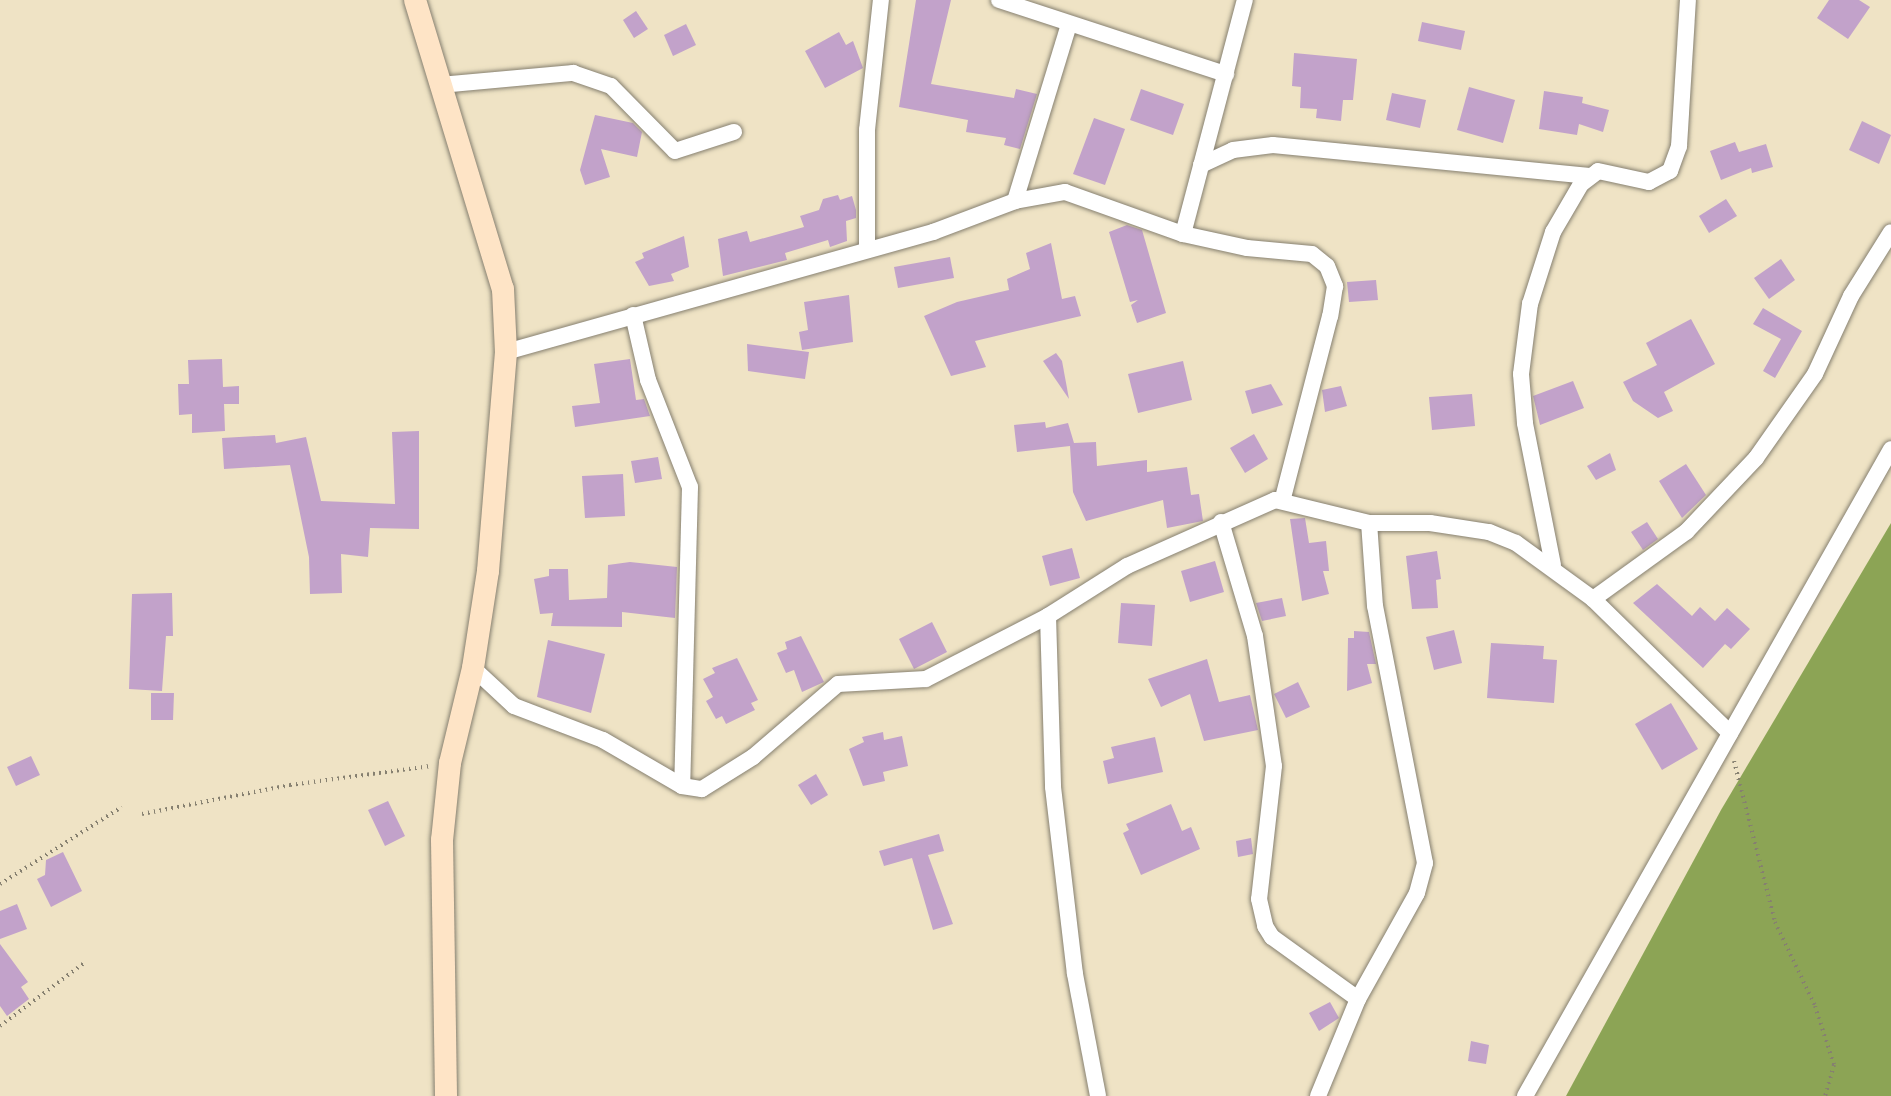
<!DOCTYPE html>
<style>
body{margin:0}
#map{position:relative;width:1891px;height:1096px;overflow:hidden;background:#efe3c5;font-family:"Libre Caslon Text",serif}
div>[style]{position:absolute}
[style*='--x']{left:calc(var(--x)*1px);top:calc(var(--y)*1px);width:calc(var(--w)*1px);rotate:calc(var(--a)*1deg)}
.forest>*{inset:0;background:#8ca455}
.building>*{inset:0;background:#c2a2ca}
.path>*{height:4px;margin-top:-2px;transform-origin:0;background:repeating-linear-gradient(90deg,#868070 0 1.5px,transparent 0 6px)}
.roads{filter:drop-shadow(0 0 2px #868070) drop-shadow(0 0 2px #868070)}
.street>*{height:16px;margin:-8px;padding:0 8px;transform-origin:8px;border-radius:8px;background:#fff}
.secondary>*{height:22px;margin:-11px;padding:0 11px;transform-origin:11px;border-radius:11px;background:#fee4c6}
span{translate:-50% -50%;white-space:nowrap;text-align:center;line-height:1.15;-webkit-text-stroke:5px #fbf7ec;paint-order:stroke}
</style>
<div id="map">
<div class="forest">
<div style="clip-path:polygon(1891px 523px,1891px 1096px,1566px 1096px,1721px 810px)"></div>
</div>
<div class="building">
<div style="clip-path:polygon(916px 0,951px 0,931px 84px,1014px 98px,1016px 89px,1037px 94px,1020px 149px,1004px 145px,1006px 138px,966px 132px,968px 120px,899px 107px)"></div>
<div style="clip-path:polygon(1829px 0,1859px 0,1870px 7px,1848px 39px,1817px 18px)"></div>
<div style="clip-path:polygon(636px 11px,648px 29px,634px 38px,623px 20px)"></div>
<div style="clip-path:polygon(1422px 22px,1465px 31px,1461px 50px,1418px 41px)"></div>
<div style="clip-path:polygon(686px 24px,696px 45px,673px 56px,664px 35px)"></div>
<div style="clip-path:polygon(839px 32px,846px 45px,853px 41px,863px 68px,825px 88px,805px 51px)"></div>
<div style="clip-path:polygon(1294px 53px,1357px 59px,1353px 100px,1343px 100px,1341px 121px,1316px 118px,1317px 109px,1300px 108px,1301px 87px,1292px 86px)"></div>
<div style="clip-path:polygon(1469px 87px,1515px 100px,1503px 143px,1457px 130px)"></div>
<div style="clip-path:polygon(1141px 89px,1184px 104px,1173px 135px,1130px 120px)"></div>
<div style="clip-path:polygon(1544px 91px,1583px 97px,1582px 103px,1609px 110px,1603px 132px,1579px 124px,1577px 135px,1539px 129px)"></div>
<div style="clip-path:polygon(1392px 93px,1426px 100px,1420px 128px,1386px 120px)"></div>
<div style="clip-path:polygon(595px 115px,633px 123px,642px 132px,637px 157px,601px 149px,610px 177px,585px 185px,580px 170px)"></div>
<div style="clip-path:polygon(1094px 118px,1125px 129px,1105px 185px,1073px 174px)"></div>
<div style="clip-path:polygon(1862px 121px,1891px 135px,1879px 164px,1849px 150px)"></div>
<div style="clip-path:polygon(1735px 142px,1739px 152px,1766px 144px,1773px 167px,1752px 173px,1751px 168px,1721px 180px,1710px 151px)"></div>
<div style="clip-path:polygon(838px 195px,840px 200px,852px 196px,856px 210px,856px 218px,846px 221px,847px 241px,830px 247px,828px 240px,785px 253px,787px 260px,723px 276px,718px 239px,747px 231px,750px 242px,804px 227px,800px 216px,819px 210px,823px 199px)"></div>
<div style="clip-path:polygon(1726px 199px,1737px 216px,1709px 233px,1699px 216px)"></div>
<div style="clip-path:polygon(1127px 225px,1142px 230px,1166px 313px,1137px 323px,1131px 305px,1138px 300px,1130px 302px,1109px 232px)"></div>
<div style="clip-path:polygon(684px 236px,689px 267px,671px 274px,674px 281px,649px 286px,635px 262px,644px 258px,642px 253px)"></div>
<div style="clip-path:polygon(1051px 243px,1062px 299px,1075px 296px,1081px 316px,975px 341px,986px 367px,951px 376px,924px 316px,957px 302px,1009px 290px,1007px 279px,1030px 269px,1026px 253px)"></div>
<div style="clip-path:polygon(950px 257px,954px 278px,898px 288px,894px 267px)"></div>
<div style="clip-path:polygon(1781px 259px,1795px 280px,1769px 299px,1754px 278px)"></div>
<div style="clip-path:polygon(1376px 280px,1378px 300px,1349px 302px,1347px 282px)"></div>
<div style="clip-path:polygon(849px 295px,853px 342px,802px 350px,799px 332px,808px 330px,804px 302px)"></div>
<div style="clip-path:polygon(1763px 308px,1802px 331px,1775px 378px,1763px 371px,1781px 339px,1753px 324px)"></div>
<div style="clip-path:polygon(1691px 319px,1715px 364px,1664px 392px,1673px 411px,1658px 418px,1633px 401px,1623px 382px,1657px 365px,1646px 343px)"></div>
<div style="clip-path:polygon(747px 344px,809px 352px,805px 379px,748px 371px)"></div>
<div style="clip-path:polygon(1056px 353px,1062px 361px,1069px 399px,1043px 361px)"></div>
<div style="clip-path:polygon(222px 359px,223px 387px,239px 386px,239px 404px,224px 404px,225px 431px,192px 433px,192px 414px,179px 415px,178px 384px,189px 384px,188px 360px)"></div>
<div style="clip-path:polygon(630px 359px,636px 400px,644px 399px,650px 416px,575px 427px,572px 406px,600px 403px,594px 364px)"></div>
<div style="clip-path:polygon(1183px 361px,1192px 400px,1138px 413px,1128px 374px)"></div>
<div style="clip-path:polygon(1573px 381px,1584px 408px,1540px 425px,1533px 396px)"></div>
<div style="clip-path:polygon(1271px 384px,1283px 405px,1252px 414px,1245px 391px)"></div>
<div style="clip-path:polygon(1341px 386px,1347px 406px,1325px 412px,1322px 390px)"></div>
<div style="clip-path:polygon(1472px 394px,1475px 426px,1432px 430px,1429px 397px)"></div>
<div style="clip-path:polygon(1045px 422px,1046px 428px,1068px 423px,1074px 443px,1096px 442px,1097px 466px,1147px 460px,1147px 472px,1187px 467px,1191px 495px,1199px 494px,1203px 521px,1167px 528px,1163px 500px,1086px 521px,1073px 492px,1070px 446px,1017px 452px,1014px 425px)"></div>
<div style="clip-path:polygon(419px 431px,419px 529px,370px 528px,368px 557px,341px 554px,342px 593px,310px 594px,309px 557px,290px 465px,224px 469px,222px 438px,275px 435px,276px 443px,306px 437px,321px 501px,395px 504px,392px 432px)"></div>
<div style="clip-path:polygon(1254px 434px,1268px 459px,1245px 473px,1230px 448px)"></div>
<div style="clip-path:polygon(1610px 453px,1616px 470px,1596px 480px,1587px 466px)"></div>
<div style="clip-path:polygon(658px 457px,662px 479px,635px 483px,631px 461px)"></div>
<div style="clip-path:polygon(1686px 464px,1706px 495px,1682px 518px,1659px 481px)"></div>
<div style="clip-path:polygon(623px 474px,625px 516px,585px 518px,582px 476px)"></div>
<div style="clip-path:polygon(1305px 518px,1309px 543px,1326px 541px,1329px 571px,1323px 571px,1329px 594px,1302px 601px,1290px 519px)"></div>
<div style="clip-path:polygon(1647px 522px,1658px 539px,1643px 550px,1631px 532px)"></div>
<div style="clip-path:polygon(1072px 548px,1080px 578px,1050px 586px,1042px 556px)"></div>
<div style="clip-path:polygon(1437px 551px,1441px 579px,1436px 580px,1438px 608px,1412px 609px,1406px 556px)"></div>
<div style="clip-path:polygon(1215px 561px,1224px 592px,1190px 602px,1181px 571px)"></div>
<div style="clip-path:polygon(630px 562px,677px 567px,675px 618px,622px 612px,622px 627px,551px 626px,553px 613px,540px 614px,534px 579px,549px 576px,549px 569px,568px 569px,569px 600px,607px 598px,608px 565px)"></div>
<div style="clip-path:polygon(1657px 584px,1692px 616px,1700px 607px,1715px 621px,1727px 608px,1750px 629px,1731px 649px,1725px 644px,1703px 668px,1633px 603px)"></div>
<div style="clip-path:polygon(172px 593px,173px 636px,166px 636px,162px 691px,129px 689px,132px 594px)"></div>
<div style="clip-path:polygon(1282px 598px,1286px 616px,1262px 621px,1256px 603px)"></div>
<div style="clip-path:polygon(1121px 603px,1155px 605px,1152px 646px,1118px 643px)"></div>
<div style="clip-path:polygon(932px 622px,947px 652px,914px 669px,899px 639px)"></div>
<div style="clip-path:polygon(1454px 630px,1462px 663px,1434px 670px,1426px 637px)"></div>
<div style="clip-path:polygon(1354px 631px,1369px 632px,1376px 664px,1367px 664px,1372px 683px,1347px 691px,1348px 638px,1354px 638px)"></div>
<div style="clip-path:polygon(801px 636px,824px 682px,802px 692px,794px 670px,786px 673px,777px 653px,787px 649px,785px 642px)"></div>
<div style="clip-path:polygon(548px 640px,605px 654px,591px 713px,537px 697px)"></div>
<div style="clip-path:polygon(1491px 643px,1544px 646px,1543px 659px,1557px 660px,1554px 703px,1487px 698px)"></div>
<div style="clip-path:polygon(737px 658px,758px 700px,751px 703px,755px 710px,726px 724px,722px 716px,716px 719px,706px 701px,713px 697px,703px 679px,715px 673px,712px 668px)"></div>
<div style="clip-path:polygon(1207px 659px,1219px 702px,1250px 695px,1258px 730px,1204px 741px,1190px 694px,1161px 707px,1148px 679px)"></div>
<div style="clip-path:polygon(1298px 682px,1310px 707px,1286px 718px,1274px 694px)"></div>
<div style="clip-path:polygon(151px 693px,174px 693px,173px 720px,151px 720px)"></div>
<div style="clip-path:polygon(1671px 703px,1698px 749px,1662px 770px,1635px 724px)"></div>
<div style="clip-path:polygon(883px 732px,884px 740px,902px 736px,908px 766px,883px 772px,885px 781px,863px 786px,849px 749px,864px 742px,862px 737px)"></div>
<div style="clip-path:polygon(1155px 737px,1163px 772px,1108px 784px,1103px 761px,1114px 758px,1111px 747px)"></div>
<div style="clip-path:polygon(31px 756px,40px 775px,16px 786px,7px 767px)"></div>
<div style="clip-path:polygon(816px 774px,828px 795px,811px 805px,798px 785px)"></div>
<div style="clip-path:polygon(388px 801px,405px 836px,385px 846px,368px 810px)"></div>
<div style="clip-path:polygon(1171px 804px,1182px 831px,1191px 827px,1200px 849px,1141px 875px,1123px 833px,1129px 830px,1126px 824px)"></div>
<div style="clip-path:polygon(939px 834px,944px 851px,928px 855px,953px 924px,933px 930px,912px 858px,884px 866px,879px 851px)"></div>
<div style="clip-path:polygon(1251px 838px,1253px 854px,1238px 857px,1236px 841px)"></div>
<div style="clip-path:polygon(63px 852px,82px 891px,51px 907px,37px 879px,45px 875px,46px 860px)"></div>
<div style="clip-path:polygon(17px 904px,27px 929px,0 939px,0 911px)"></div>
<div style="clip-path:polygon(0 944px,28px 982px,21px 987px,29px 999px,7px 1016px,0 1006px)"></div>
<div style="clip-path:polygon(1330px 1002px,1339px 1018px,1319px 1031px,1309px 1013px)"></div>
<div style="clip-path:polygon(1471px 1041px,1489px 1045px,1486px 1064px,1468px 1061px)"></div>
</div>
<div class="path">
<div style="--x:1734;--y:761;--w:166;--a:75.7"></div>
<div style="--x:1775;--y:922;--w:93;--a:64.5"></div>
<div style="--x:1815;--y:1006;--w:62;--a:72.1"></div>
<div style="--x:1834;--y:1065;--w:32;--a:106"></div>
<div style="--x:142;--y:814;--w:151;--a:-11.1"></div>
<div style="--x:290;--y:785;--w:142;--a:-7.7"></div>
<div style="--x:0;--y:884;--w:144;--a:-32.3"></div>
<div style="--x:0;--y:1026;--w:104;--a:-36.8"></div>
</div>
<div class="roads">
<div class="street">
<div style="--x:999;--y:0;--w:239;--a:18.1"></div>
<div style="--x:440;--y:85;--w:134;--a:-5.2"></div>
<div style="--x:573;--y:73;--w:40;--a:18.9"></div>
<div style="--x:611;--y:86;--w:91;--a:45.4"></div>
<div style="--x:675;--y:151;--w:62;--a:-17.9"></div>
<div style="--x:1201;--y:165;--w:35;--a:-25"></div>
<div style="--x:1233;--y:150;--w:40;--a:-7.1"></div>
<div style="--x:1273;--y:145;--w:318;--a:5.6"></div>
<div style="--x:1015;--y:201;--w:185;--a:-73"></div>
<div style="--x:1183;--y:234;--w:242;--a:-75.2"></div>
<div style="--x:867;--y:250;--w:120;--a:-90"></div>
<div style="--x:867;--y:130;--w:131;--a:-83.9"></div>
<div style="--x:633;--y:315;--w:67;--a:77"></div>
<div style="--x:648;--y:380;--w:115;--a:68.6"></div>
<div style="--x:690;--y:487;--w:299;--a:91.5"></div>
<div style="--x:506;--y:352;--w:444;--a:-15.7"></div>
<div style="--x:933;--y:232;--w:88;--a:-20.7"></div>
<div style="--x:1015;--y:201;--w:51;--a:-10.2"></div>
<div style="--x:1065;--y:192;--w:125;--a:19.6"></div>
<div style="--x:1183;--y:234;--w:66;--a:12.3"></div>
<div style="--x:1247;--y:248;--w:65;--a:5.3"></div>
<div style="--x:1312;--y:254;--w:19;--a:39"></div>
<div style="--x:1327;--y:266;--w:22;--a:68"></div>
<div style="--x:1335;--y:286;--w:30;--a:99"></div>
<div style="--x:1330;--y:316;--w:191;--a:104.5"></div>
<div style="--x:1221;--y:522;--w:119;--a:73.4"></div>
<div style="--x:1255;--y:636;--w:131;--a:81.7"></div>
<div style="--x:1274;--y:766;--w:134;--a:96.4"></div>
<div style="--x:1259;--y:899;--w:28;--a:77"></div>
<div style="--x:1265;--y:926;--w:13;--a:58"></div>
<div style="--x:1272;--y:937;--w:106;--a:35.8"></div>
<div style="--x:1553;--y:565;--w:145;--a:-101.2"></div>
<div style="--x:1525;--y:423;--w:49;--a:-94.7"></div>
<div style="--x:1521;--y:374;--w:71;--a:-82.7"></div>
<div style="--x:1530;--y:304;--w:76;--a:-72.3"></div>
<div style="--x:1553;--y:232;--w:56;--a:-59.7"></div>
<div style="--x:1581;--y:184;--w:21;--a:-37"></div>
<div style="--x:1598;--y:171;--w:52;--a:12.2"></div>
<div style="--x:1649;--y:182;--w:24;--a:-28"></div>
<div style="--x:1670;--y:171;--w:27;--a:-70"></div>
<div style="--x:1679;--y:146;--w:146;--a:-86.5"></div>
<div style="--x:1593;--y:599;--w:115;--a:-35.8"></div>
<div style="--x:1686;--y:532;--w:102;--a:-46.6"></div>
<div style="--x:1756;--y:458;--w:103;--a:-54.9"></div>
<div style="--x:1815;--y:374;--w:86;--a:-65.2"></div>
<div style="--x:1851;--y:296;--w:75;--a:-58"></div>
<div style="--x:1048;--y:616;--w:171;--a:88.3"></div>
<div style="--x:1053;--y:787;--w:188;--a:83.3"></div>
<div style="--x:1075;--y:974;--w:124;--a:79.3"></div>
<div style="--x:473;--y:668;--w:56;--a:42.8"></div>
<div style="--x:514;--y:706;--w:95;--a:20.9"></div>
<div style="--x:603;--y:740;--w:91;--a:30.2"></div>
<div style="--x:682;--y:786;--w:20;--a:9"></div>
<div style="--x:702;--y:789;--w:60;--a:-32.1"></div>
<div style="--x:753;--y:757;--w:112;--a:-40.7"></div>
<div style="--x:838;--y:684;--w:88;--a:-3.3"></div>
<div style="--x:926;--y:679;--w:137;--a:-27.3"></div>
<div style="--x:1048;--y:616;--w:93;--a:-32.3"></div>
<div style="--x:1127;--y:566;--w:162;--a:-24"></div>
<div style="--x:1275;--y:500;--w:97;--a:13.7"></div>
<div style="--x:1369;--y:523;--w:61;--a:0"></div>
<div style="--x:1430;--y:523;--w:60;--a:8.7"></div>
<div style="--x:1489;--y:532;--w:29;--a:22"></div>
<div style="--x:1516;--y:543;--w:95;--a:36"></div>
<div style="--x:1593;--y:599;--w:192;--a:44.4"></div>
<div style="--x:1318;--y:1096;--w:105;--a:-67.6"></div>
<div style="--x:1358;--y:999;--w:121;--a:-60.9"></div>
<div style="--x:1417;--y:893;--w:31;--a:-75"></div>
<div style="--x:1425;--y:863;--w:262;--a:-101"></div>
<div style="--x:1375;--y:606;--w:83;--a:-94.1"></div>
<div style="--x:1525;--y:1096;--w:743;--a:-60.5"></div>
</div>
<div class="secondary">
<div style="--x:415;--y:0;--w:302;--a:73.1"></div>
<div style="--x:503;--y:289;--w:63;--a:87.3"></div>
<div style="--x:506;--y:352;--w:220;--a:94.7"></div>
<div style="--x:488;--y:571;--w:98;--a:98.8"></div>
<div style="--x:473;--y:668;--w:98;--a:103.6"></div>
<div style="--x:450;--y:763;--w:77;--a:95.9"></div>
<div style="--x:442;--y:840;--w:256;--a:89.1"></div>
</div>
</div>
</div>
